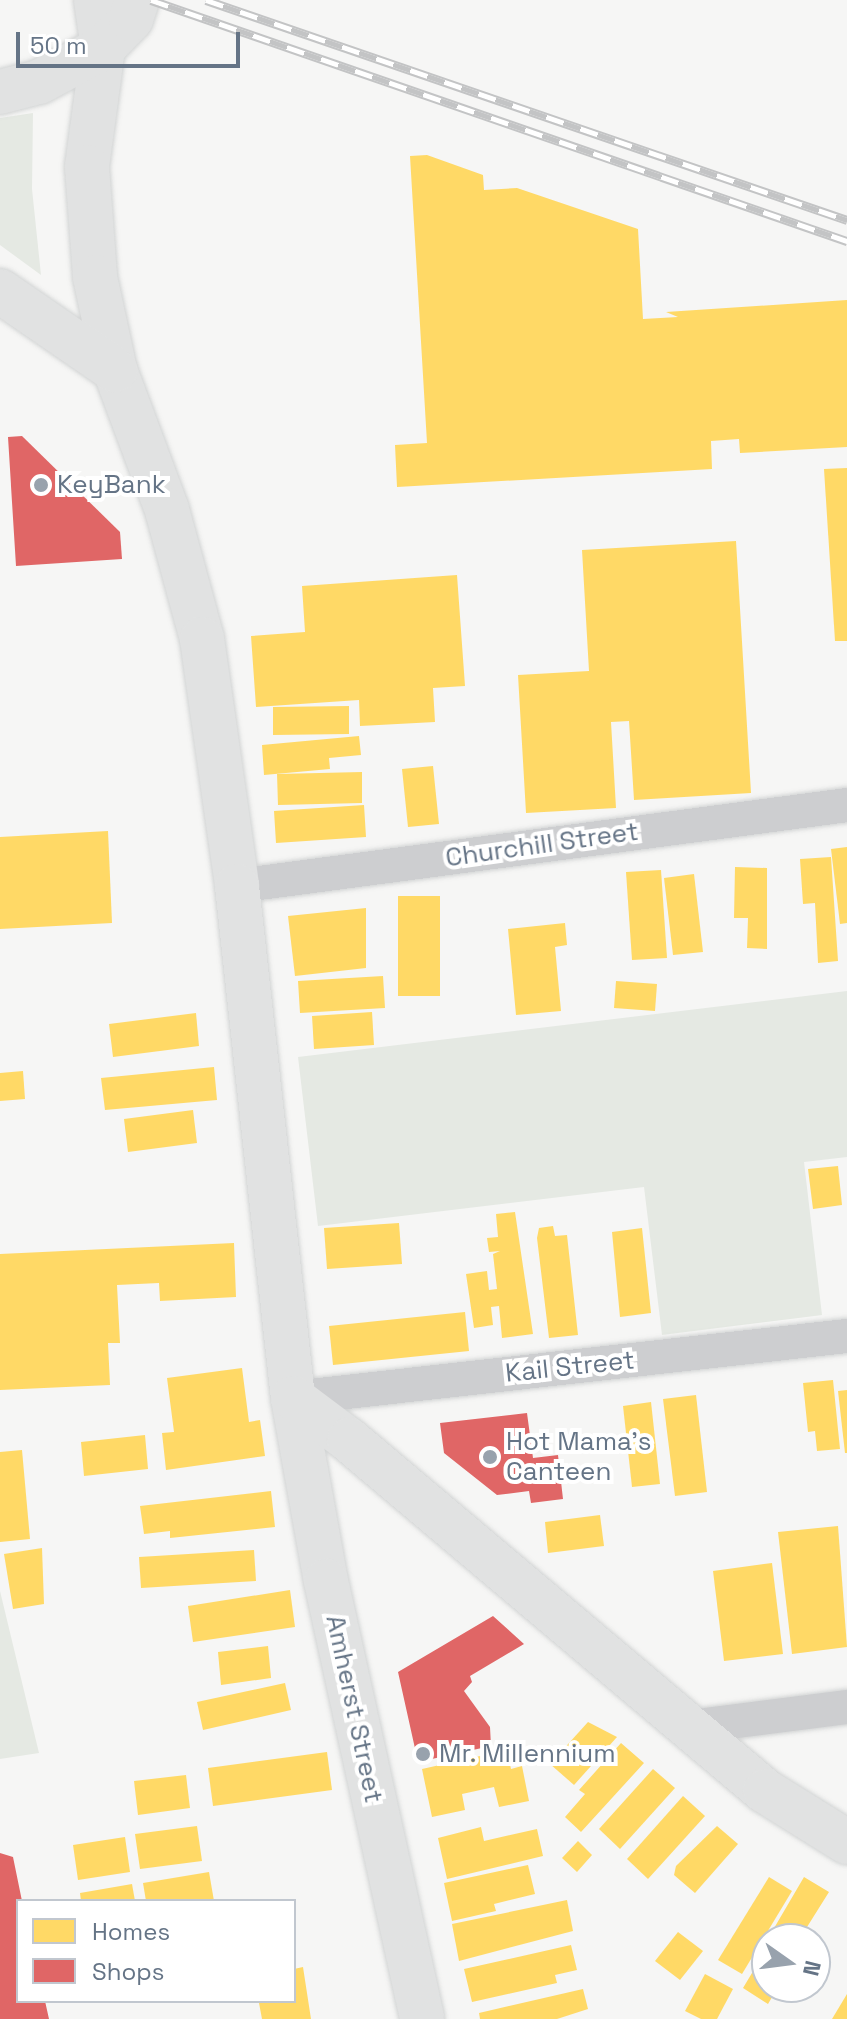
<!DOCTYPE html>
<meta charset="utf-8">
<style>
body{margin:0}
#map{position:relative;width:847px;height:2019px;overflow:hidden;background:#f6f6f5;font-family:"Space Grotesk",sans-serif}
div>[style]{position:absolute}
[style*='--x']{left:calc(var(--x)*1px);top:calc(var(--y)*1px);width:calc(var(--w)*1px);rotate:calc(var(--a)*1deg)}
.green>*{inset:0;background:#e5e9e3}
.homes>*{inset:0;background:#ffd966}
.shops>*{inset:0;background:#e06666}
.roads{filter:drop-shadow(0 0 2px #d2d4d4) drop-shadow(0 0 2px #d2d4d4)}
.street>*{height:34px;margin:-17px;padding:0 17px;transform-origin:17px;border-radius:17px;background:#cdced0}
.secondary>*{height:44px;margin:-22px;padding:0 22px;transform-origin:22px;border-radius:22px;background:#e1e2e2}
.rail>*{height:9px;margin-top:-4.5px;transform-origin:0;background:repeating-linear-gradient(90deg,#fff 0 18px,#c3c4c5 0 36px);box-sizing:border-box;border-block:2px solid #c3c4c5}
.dots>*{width:22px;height:22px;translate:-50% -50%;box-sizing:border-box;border:4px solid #fff;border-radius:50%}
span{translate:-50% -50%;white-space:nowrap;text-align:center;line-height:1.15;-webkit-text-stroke:8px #fff;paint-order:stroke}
.poi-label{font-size:26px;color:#657486}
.left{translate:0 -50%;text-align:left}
.street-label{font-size:26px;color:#657486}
.legend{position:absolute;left:16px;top:1899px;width:280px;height:104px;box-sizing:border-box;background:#fff;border:2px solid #c1c7cf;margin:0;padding:10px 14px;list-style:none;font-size:24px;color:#657486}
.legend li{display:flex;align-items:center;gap:16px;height:40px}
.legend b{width:40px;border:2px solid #c1c7cf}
.north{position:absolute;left:751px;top:1923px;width:80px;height:80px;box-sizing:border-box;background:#fff;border:2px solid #c1c7cf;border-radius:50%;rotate:104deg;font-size:22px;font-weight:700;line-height:32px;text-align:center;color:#657486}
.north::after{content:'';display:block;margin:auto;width:28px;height:36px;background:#98a2ad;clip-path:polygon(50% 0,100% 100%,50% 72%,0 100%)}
.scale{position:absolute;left:16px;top:32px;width:224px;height:36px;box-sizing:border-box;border:4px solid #657486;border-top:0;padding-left:10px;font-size:24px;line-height:28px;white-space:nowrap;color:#657486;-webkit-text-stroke:6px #fff;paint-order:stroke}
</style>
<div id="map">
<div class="green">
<div style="clip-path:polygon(33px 113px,32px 189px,41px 275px,0 245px,0 118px)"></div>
<div style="clip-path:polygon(847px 991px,847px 1157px,804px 1162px,822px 1315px,662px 1335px,644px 1187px,318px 1226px,298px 1057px)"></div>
<div style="clip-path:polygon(0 1591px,39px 1753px,0 1759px)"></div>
</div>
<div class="homes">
<div style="clip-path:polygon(427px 155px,483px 175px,484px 190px,517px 188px,638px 229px,643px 319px,678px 317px,666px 312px,847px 300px,847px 447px,740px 453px,739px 439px,711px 441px,712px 469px,397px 487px,395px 445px,427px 443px,410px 156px)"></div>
<div style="clip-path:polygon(847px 468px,847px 641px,835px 641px,824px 469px)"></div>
<div style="clip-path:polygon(736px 541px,751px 793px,634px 800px,629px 721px,611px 722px,616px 808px,526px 813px,518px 675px,589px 671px,582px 550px)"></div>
<div style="clip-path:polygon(457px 575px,465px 686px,433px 688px,435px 722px,360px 726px,359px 700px,256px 707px,251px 636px,305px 632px,302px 586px)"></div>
<div style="clip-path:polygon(349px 706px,349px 734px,273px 735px,273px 707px)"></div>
<div style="clip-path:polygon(359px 736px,361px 755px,329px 758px,330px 769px,264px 775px,262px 745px)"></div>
<div style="clip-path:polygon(433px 766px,439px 824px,408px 827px,402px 769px)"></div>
<div style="clip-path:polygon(362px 772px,362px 803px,278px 805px,277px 774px)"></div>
<div style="clip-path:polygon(364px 805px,366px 837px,276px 843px,274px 811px)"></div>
<div style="clip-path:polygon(108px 831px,112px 923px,0 929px,0 837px)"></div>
<div style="clip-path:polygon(847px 847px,847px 923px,840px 924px,831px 849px)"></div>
<div style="clip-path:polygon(831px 857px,838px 961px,818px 963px,815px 903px,803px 904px,800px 859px)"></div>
<div style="clip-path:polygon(735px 867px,767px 868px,767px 949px,747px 948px,748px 918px,734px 918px)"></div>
<div style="clip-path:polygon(661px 870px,667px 958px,632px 960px,626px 872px)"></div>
<div style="clip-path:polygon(694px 874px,703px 952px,673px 955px,664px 878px)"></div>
<div style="clip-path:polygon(398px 896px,440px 896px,440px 996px,398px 996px)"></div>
<div style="clip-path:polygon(366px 908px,366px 968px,295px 976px,288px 916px)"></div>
<div style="clip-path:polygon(565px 923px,567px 945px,555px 947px,561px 1011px,516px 1015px,508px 929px)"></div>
<div style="clip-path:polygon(383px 976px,385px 1008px,300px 1013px,298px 981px)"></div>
<div style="clip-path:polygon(616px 981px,657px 984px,655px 1011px,614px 1008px)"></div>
<div style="clip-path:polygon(372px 1012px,374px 1045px,314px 1049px,312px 1016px)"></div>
<div style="clip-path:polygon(196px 1013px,199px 1046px,113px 1057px,109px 1024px)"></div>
<div style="clip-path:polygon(214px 1067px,217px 1100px,105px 1110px,101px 1078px)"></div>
<div style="clip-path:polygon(23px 1071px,25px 1099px,0 1101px,0 1073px)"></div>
<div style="clip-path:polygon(193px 1110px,197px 1143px,128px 1152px,124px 1119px)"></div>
<div style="clip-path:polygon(838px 1166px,842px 1205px,813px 1209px,808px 1169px)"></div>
<div style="clip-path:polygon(515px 1212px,533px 1334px,502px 1338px,499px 1306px,491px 1307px,493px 1325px,474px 1328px,466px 1274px,487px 1271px,489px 1290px,497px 1289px,493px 1254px,500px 1251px,489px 1252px,487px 1238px,498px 1237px,496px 1214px)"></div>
<div style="clip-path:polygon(399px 1223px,402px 1264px,327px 1269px,324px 1228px)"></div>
<div style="clip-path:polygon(553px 1226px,555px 1236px,567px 1235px,578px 1335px,549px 1338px,537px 1238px,539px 1228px)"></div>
<div style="clip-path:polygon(642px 1228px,651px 1313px,620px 1317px,612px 1232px)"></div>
<div style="clip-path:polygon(234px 1243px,236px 1297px,160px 1301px,159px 1283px,117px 1285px,120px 1343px,108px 1343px,110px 1385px,0 1390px,0 1254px)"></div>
<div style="clip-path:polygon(465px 1312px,469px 1351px,333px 1365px,329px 1326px)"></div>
<div style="clip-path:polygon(242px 1368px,249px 1422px,260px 1420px,265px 1456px,166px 1470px,162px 1433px,174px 1432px,167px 1378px)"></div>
<div style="clip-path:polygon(833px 1380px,840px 1449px,817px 1451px,815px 1431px,808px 1432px,803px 1383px)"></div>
<div style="clip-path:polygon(847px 1390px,847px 1453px,845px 1453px,838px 1391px)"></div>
<div style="clip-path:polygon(696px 1395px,707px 1492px,675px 1496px,663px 1399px)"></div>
<div style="clip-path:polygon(651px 1402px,660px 1484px,632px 1487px,623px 1406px)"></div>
<div style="clip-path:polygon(145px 1435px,148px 1469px,84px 1476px,81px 1442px)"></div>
<div style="clip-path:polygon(22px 1450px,30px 1539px,0 1542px,0 1452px)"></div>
<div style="clip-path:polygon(271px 1491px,275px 1527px,170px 1538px,170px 1531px,144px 1534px,140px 1506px)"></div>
<div style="clip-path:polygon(600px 1515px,604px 1546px,548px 1553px,545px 1522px)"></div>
<div style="clip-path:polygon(838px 1526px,847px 1647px,792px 1654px,778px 1532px)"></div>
<div style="clip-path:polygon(42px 1548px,44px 1604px,13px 1609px,4px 1554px)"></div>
<div style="clip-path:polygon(254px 1550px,256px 1581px,141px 1588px,139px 1557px)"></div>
<div style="clip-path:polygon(772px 1563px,783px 1654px,724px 1661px,713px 1571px)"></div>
<div style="clip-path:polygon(290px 1590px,295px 1627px,193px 1642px,188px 1606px)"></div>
<div style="clip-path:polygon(268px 1646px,271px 1678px,221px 1685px,218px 1652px)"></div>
<div style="clip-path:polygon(285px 1683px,291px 1710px,203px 1730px,197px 1702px)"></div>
<div style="clip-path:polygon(588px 1722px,617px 1737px,574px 1785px,550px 1764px)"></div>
<div style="clip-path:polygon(621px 1743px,644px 1763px,581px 1832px,565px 1817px,585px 1794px,579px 1790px)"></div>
<div style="clip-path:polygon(507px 1750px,511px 1769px,522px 1766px,529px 1801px,499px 1807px,494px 1787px,462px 1794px,465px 1810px,432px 1817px,422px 1769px)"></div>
<div style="clip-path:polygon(327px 1752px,332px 1790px,213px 1806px,208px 1768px)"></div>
<div style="clip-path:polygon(653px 1769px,675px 1788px,620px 1849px,599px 1829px)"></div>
<div style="clip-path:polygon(186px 1775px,190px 1808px,138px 1815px,134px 1781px)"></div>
<div style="clip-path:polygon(683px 1796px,705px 1816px,648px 1879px,627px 1859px)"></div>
<div style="clip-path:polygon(197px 1826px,202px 1861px,140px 1869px,135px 1834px)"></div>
<div style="clip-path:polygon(717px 1826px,738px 1844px,695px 1893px,674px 1875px,676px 1866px)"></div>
<div style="clip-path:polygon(481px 1827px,484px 1841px,537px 1829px,543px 1856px,447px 1879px,438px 1838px)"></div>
<div style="clip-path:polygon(125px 1837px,130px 1872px,78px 1880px,73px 1845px)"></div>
<div style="clip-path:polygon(578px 1841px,592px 1855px,577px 1872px,562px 1858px)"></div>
<div style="clip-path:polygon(528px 1865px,535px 1894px,494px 1904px,496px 1911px,452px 1921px,444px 1883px)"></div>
<div style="clip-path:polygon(209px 1872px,214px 1901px,146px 1901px,143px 1883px)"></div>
<div style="clip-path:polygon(769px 1877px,792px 1891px,742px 1974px,718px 1960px)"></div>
<div style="clip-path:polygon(804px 1877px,829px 1892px,802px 1935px,809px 1939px,773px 1939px,770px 1935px)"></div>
<div style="clip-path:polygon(132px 1884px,135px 1901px,81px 1901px,80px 1893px)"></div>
<div style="clip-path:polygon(567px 1900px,573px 1931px,459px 1961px,452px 1924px)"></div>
<div style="clip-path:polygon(678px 1932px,703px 1951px,680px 1980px,655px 1961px)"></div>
<div style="clip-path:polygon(571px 1945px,577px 1970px,555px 1975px,557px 1983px,472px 2002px,464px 1969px)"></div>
<div style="clip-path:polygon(767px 1948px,767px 1987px,778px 1987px,768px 2004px,743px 1988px)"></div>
<div style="clip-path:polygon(303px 1967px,311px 2019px,262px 2019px,259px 2003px,294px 2001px,294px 1969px)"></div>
<div style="clip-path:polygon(705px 1974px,733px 1989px,717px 2019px,701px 2019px,685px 2011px)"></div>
<div style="clip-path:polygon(583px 1989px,588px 2009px,557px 2019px,480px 2019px,479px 2013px)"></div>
<div style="clip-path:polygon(847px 1994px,847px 2019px,832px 2019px)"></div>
</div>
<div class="shops">
<div style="clip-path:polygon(22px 436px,120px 532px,122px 559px,16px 566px,8px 437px)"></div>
<div style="clip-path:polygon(527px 1413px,533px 1458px,558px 1455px,563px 1499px,531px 1503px,529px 1491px,497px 1495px,444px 1453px,440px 1423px)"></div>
<div style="clip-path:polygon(493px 1616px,524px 1644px,470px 1676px,472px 1682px,464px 1691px,490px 1727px,491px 1746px,418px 1762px,398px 1672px)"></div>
<div style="clip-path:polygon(0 1853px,13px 1857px,22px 1901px,18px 1901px,18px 2001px,45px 2001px,49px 2019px,0 2019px)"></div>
</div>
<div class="roads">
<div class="street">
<div style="--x:237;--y:886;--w:615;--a:-7.56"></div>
<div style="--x:293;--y:1398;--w:557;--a:-6.39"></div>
<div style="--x:690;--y:1727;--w:158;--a:-7.3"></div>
</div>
<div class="secondary">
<div style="--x:96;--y:0;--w:49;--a:81.7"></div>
<div style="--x:103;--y:48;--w:120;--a:97.7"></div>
<div style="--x:87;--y:167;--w:110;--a:85.8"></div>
<div style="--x:95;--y:277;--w:95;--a:77.9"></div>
<div style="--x:115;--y:370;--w:149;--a:69.6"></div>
<div style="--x:167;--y:510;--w:134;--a:74.8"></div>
<div style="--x:202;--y:639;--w:249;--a:81.9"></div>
<div style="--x:237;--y:886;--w:515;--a:83.76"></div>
<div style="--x:293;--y:1398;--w:186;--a:79.8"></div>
<div style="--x:326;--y:1581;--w:448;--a:77.6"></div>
<div style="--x:0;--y:92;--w:40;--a:-14.4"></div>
<div style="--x:39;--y:82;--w:72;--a:-28"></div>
<div style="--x:103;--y:48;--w:40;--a:-46"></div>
<div style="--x:131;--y:19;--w:20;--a:-72"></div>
<div style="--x:0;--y:291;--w:140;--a:34.5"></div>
<div style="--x:293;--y:1398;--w:70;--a:36.9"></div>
<div style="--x:349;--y:1440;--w:544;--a:40.16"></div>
<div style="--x:765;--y:1791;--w:97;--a:31.9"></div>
</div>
</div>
<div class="rail">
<div style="--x:151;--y:0;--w:737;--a:19.1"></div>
<div style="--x:206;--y:0;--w:678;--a:18.94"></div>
</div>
<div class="dots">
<div style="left:41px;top:485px;background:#98a2ad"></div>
<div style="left:490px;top:1457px;background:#98a2ad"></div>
<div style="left:423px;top:1754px;background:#98a2ad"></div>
</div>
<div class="poi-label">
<span class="left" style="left:57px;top:485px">KeyBank</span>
<span class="left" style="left:506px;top:1457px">Hot Mama’s<br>Canteen</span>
<span class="left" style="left:439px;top:1754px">Mr. Millennium</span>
</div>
<div class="street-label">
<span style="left:542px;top:845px;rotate:-8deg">Churchill Street</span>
<span style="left:570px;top:1367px;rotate:-6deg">Kail Street</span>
<span style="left:354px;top:1709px;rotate:78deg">Amherst Street</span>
</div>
<ul class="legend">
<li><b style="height:22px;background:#ffd966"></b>Homes</li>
<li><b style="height:22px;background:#e06666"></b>Shops</li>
</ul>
<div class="north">N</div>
<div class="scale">50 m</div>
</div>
